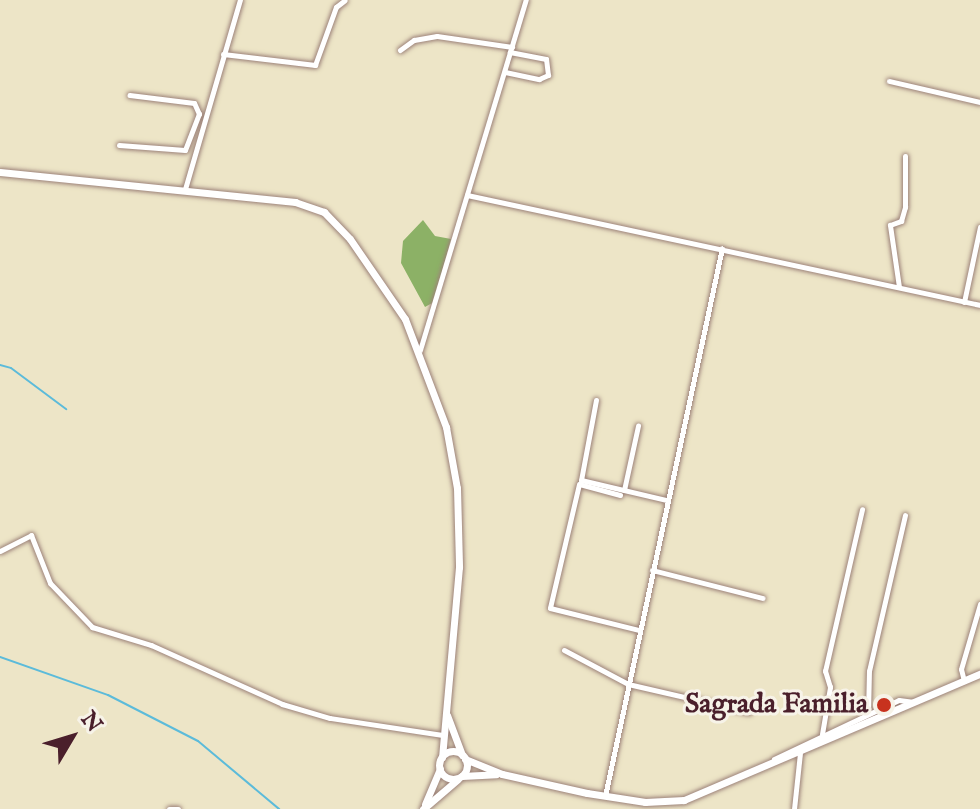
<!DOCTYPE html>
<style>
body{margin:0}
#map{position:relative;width:980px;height:809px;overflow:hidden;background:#ede5c7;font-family:"IM FELL English",serif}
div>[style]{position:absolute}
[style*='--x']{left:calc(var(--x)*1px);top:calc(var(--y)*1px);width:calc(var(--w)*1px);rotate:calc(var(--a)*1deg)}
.forest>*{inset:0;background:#8cb166}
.stream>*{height:2px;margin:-1px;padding:0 1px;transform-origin:1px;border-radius:1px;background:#5cbbda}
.roads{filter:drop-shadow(0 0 2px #9c8279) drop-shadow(0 0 2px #9c8279)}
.street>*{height:5px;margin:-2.5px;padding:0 2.5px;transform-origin:2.5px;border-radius:2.5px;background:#fff}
.secondary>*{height:7px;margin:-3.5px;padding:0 3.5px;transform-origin:3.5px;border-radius:3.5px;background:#fff}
.secondary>.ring{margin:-3.5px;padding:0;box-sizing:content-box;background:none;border:7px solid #fff;border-radius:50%}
.dots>*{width:22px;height:22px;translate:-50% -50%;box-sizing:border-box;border:4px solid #f7f3e8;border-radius:50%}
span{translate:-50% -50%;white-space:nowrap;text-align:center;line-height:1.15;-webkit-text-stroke:6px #f7f3e8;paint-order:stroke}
.poi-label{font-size:28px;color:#4a1f2b;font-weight:700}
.right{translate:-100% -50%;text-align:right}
.north{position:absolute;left:32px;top:697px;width:80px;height:80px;-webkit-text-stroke:6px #f7f3e8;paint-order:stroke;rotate:52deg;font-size:22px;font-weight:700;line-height:32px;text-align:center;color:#4a1f2b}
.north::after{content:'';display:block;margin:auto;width:28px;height:36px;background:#4a1f2b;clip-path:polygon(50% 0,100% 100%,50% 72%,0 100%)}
</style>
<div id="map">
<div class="forest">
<div style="clip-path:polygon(423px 220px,435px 236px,451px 239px,434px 302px,425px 307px,401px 263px,403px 241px)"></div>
</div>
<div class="stream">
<div style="--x:0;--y:365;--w:11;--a:15"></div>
<div style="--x:11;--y:368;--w:69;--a:36.7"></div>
<div style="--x:0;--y:657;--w:114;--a:19.4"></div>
<div style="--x:108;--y:695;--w:101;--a:27.1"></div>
<div style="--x:198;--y:741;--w:106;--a:40"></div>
</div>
<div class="roads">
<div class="street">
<div style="--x:400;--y:50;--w:17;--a:-36"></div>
<div style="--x:414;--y:40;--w:23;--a:-10"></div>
<div style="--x:437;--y:36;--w:76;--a:8.3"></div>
<div style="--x:223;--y:54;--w:93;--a:6.8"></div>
<div style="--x:315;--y:65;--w:62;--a:-70.1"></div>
<div style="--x:336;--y:7;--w:11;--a:-38"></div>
<div style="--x:505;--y:72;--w:35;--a:12"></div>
<div style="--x:539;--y:79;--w:10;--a:-24"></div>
<div style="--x:548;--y:75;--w:16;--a:-97"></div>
<div style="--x:546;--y:59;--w:37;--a:-169"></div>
<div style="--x:889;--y:81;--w:93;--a:13"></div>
<div style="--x:119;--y:145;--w:66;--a:4.3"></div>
<div style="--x:185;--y:150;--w:39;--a:-69"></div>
<div style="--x:199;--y:114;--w:12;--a:-114"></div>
<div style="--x:194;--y:103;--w:65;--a:-173"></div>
<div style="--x:185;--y:189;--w:197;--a:-73.8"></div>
<div style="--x:467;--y:195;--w:525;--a:12.1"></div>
<div style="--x:899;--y:287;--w:63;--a:-98.3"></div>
<div style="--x:890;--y:225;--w:12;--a:-20"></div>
<div style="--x:901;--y:221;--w:15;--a:-74"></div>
<div style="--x:905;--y:207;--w:51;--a:-90"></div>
<div style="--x:964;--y:302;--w:77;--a:-78"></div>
<div style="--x:420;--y:350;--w:366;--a:-73.2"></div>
<div style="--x:596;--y:400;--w:81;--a:100.6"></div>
<div style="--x:581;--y:480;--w:87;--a:13.2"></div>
<div style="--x:624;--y:490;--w:66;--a:-77.7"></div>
<div style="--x:620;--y:495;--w:42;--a:-165"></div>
<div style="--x:579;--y:484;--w:127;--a:103.2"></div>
<div style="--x:550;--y:608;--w:92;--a:13.9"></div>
<div style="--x:0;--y:551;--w:35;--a:-27"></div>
<div style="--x:31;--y:535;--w:52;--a:68.4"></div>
<div style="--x:50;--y:583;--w:61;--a:46.3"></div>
<div style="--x:92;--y:627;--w:62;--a:17"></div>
<div style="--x:151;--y:645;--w:144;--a:24.2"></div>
<div style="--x:282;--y:704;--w:50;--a:16.3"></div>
<div style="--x:330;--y:718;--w:113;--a:8.6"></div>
<div style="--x:652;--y:570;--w:114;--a:14.2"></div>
<div style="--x:564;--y:650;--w:72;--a:28"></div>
<div style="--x:628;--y:684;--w:124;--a:13"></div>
<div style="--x:964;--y:681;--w:12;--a:-104"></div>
<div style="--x:961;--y:669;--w:68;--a:-73.7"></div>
<div style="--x:868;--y:714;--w:43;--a:-88.7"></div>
<div style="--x:869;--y:671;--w:160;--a:-77"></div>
<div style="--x:822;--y:734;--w:48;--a:-80.3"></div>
<div style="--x:830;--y:687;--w:17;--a:-107"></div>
<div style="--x:825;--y:671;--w:166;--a:-77.1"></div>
<div style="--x:774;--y:759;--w:138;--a:-25.3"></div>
<div style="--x:899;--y:700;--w:15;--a:8"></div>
<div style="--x:605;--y:796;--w:560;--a:-77.95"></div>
<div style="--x:169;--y:809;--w:9;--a:0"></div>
<div style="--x:794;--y:809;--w:56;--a:-83.9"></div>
</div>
<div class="secondary">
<div style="--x:0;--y:172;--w:297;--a:5.8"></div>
<div style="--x:295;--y:202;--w:31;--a:19"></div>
<div style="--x:324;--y:212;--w:37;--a:46"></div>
<div style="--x:350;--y:239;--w:97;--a:55.5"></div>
<div style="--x:405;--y:319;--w:116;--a:69.2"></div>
<div style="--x:446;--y:427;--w:62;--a:79.8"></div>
<div style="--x:457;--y:488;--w:79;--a:88.5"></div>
<div style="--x:459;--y:567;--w:191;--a:95.1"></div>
<div style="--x:447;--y:715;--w:43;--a:69.4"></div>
<div class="ring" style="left:439px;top:751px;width:21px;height:21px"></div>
<div style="--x:465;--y:759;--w:40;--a:22"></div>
<div style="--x:502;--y:774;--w:87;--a:12.6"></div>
<div style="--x:587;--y:793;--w:59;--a:8.8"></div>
<div style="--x:645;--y:802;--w:39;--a:-3"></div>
<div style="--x:684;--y:800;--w:322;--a:-23.1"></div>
<div style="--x:462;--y:776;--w:34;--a:-3"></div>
<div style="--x:425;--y:804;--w:38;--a:-67"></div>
<div style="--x:423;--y:809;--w:46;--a:-40.6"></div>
</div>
</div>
<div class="dots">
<div style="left:884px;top:705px;background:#c8321e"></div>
</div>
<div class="poi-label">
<span class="right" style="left:868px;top:705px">Sagrada Familia</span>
</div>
<div class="north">N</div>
</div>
